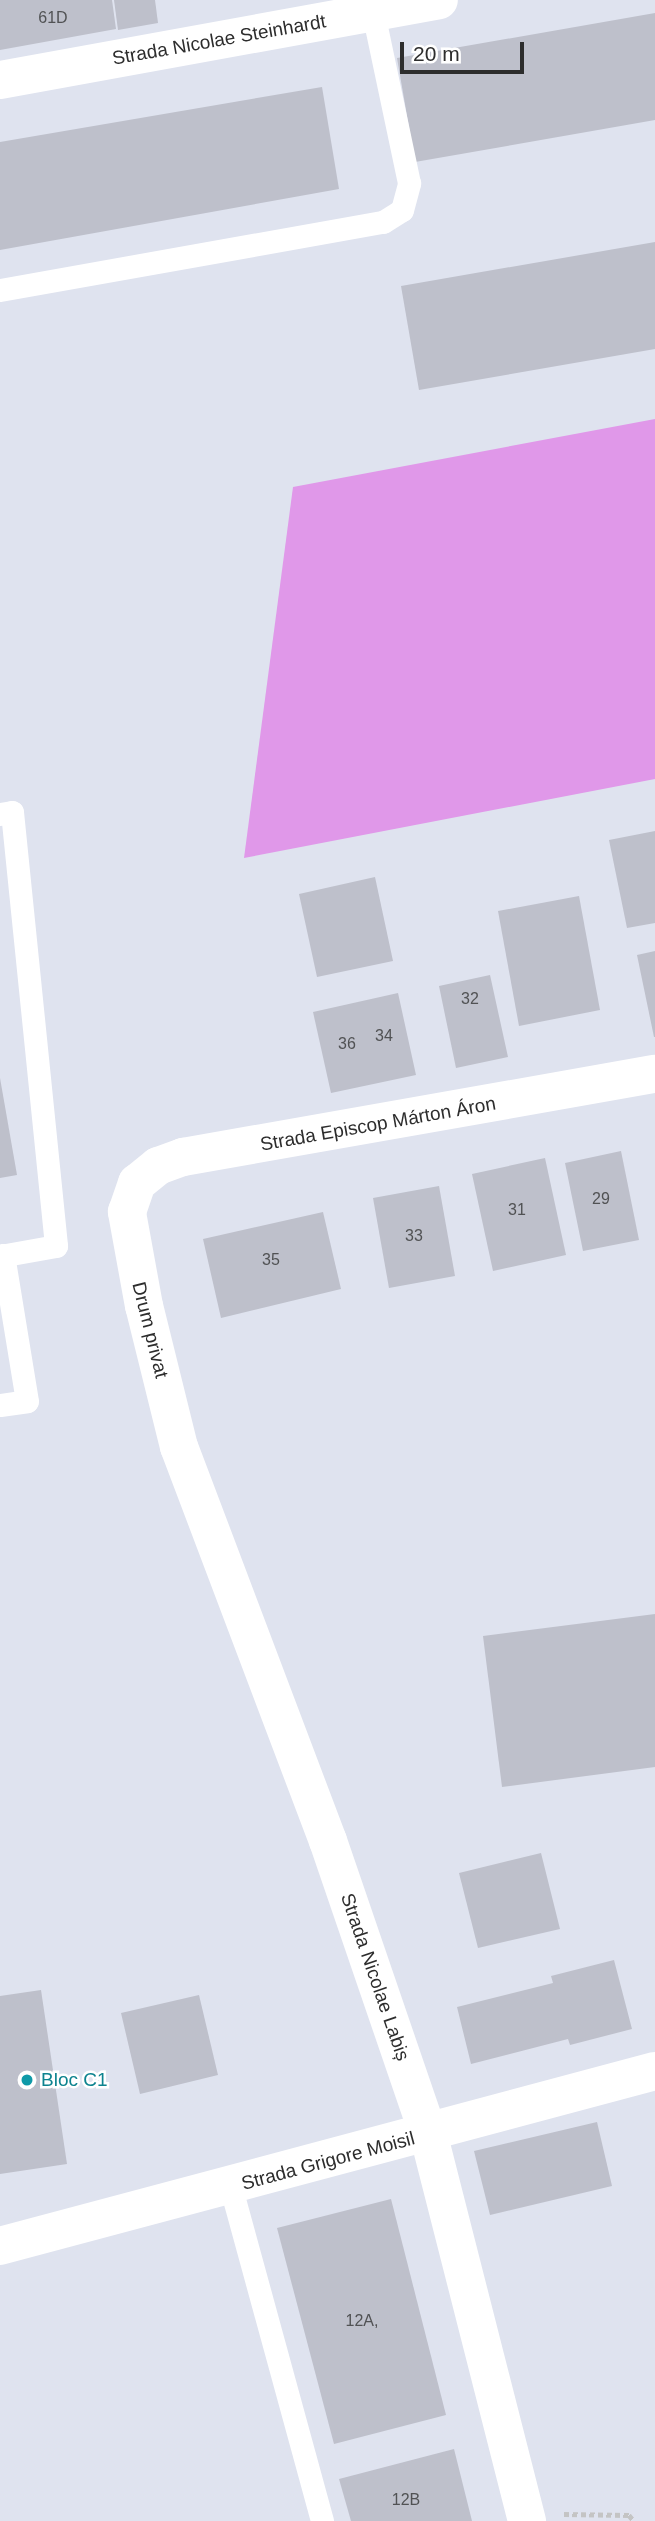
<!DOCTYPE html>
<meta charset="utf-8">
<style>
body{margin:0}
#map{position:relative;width:655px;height:2521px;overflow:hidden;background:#dfe3ef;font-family:Helvetica,sans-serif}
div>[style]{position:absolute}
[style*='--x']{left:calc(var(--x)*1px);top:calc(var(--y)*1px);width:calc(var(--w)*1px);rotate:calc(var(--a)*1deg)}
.green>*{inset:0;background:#e098e9}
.building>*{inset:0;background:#bec0cb}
.path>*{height:4.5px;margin-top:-2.25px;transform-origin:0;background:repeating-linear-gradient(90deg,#c4c4c4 0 5px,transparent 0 8.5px)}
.service>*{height:23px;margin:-11.5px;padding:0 11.5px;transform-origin:11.5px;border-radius:11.5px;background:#fff}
.minor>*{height:38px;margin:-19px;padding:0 19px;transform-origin:19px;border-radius:19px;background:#fff}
.dots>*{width:19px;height:19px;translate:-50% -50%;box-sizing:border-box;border:4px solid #fff;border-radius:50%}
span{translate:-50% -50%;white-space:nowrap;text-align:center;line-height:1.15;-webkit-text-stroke:5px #fff;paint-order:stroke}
.number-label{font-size:16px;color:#515254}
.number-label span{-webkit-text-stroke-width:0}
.street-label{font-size:19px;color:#2d2d2d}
.culture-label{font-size:19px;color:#0d838f}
.left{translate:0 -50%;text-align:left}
.scale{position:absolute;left:400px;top:42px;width:124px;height:32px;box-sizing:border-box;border:4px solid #2d2d2d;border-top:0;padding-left:9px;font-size:21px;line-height:24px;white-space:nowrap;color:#2d2d2d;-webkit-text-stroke:5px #fff;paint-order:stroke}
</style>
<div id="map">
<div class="green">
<div style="clip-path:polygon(655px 419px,655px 779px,244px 858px,293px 487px)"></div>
</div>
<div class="building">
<div style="clip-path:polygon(0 0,112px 0,116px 29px,0 50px)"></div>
<div style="clip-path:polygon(114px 0,155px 0,158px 23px,118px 30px)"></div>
<div style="clip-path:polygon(655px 13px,655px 120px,415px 162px,397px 58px)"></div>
<div style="clip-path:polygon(322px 87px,339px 189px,0 250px,0 142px)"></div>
<div style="clip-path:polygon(655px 242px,655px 349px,419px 390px,401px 286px)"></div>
<div style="clip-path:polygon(655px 831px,655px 923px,627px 928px,609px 840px)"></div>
<div style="clip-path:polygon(375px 877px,393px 961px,317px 977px,299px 894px)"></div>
<div style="clip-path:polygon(579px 896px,600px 1010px,519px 1026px,498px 911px)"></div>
<div style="clip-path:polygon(655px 951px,655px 1037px,654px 1037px,637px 955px)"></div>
<div style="clip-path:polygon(490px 975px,508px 1057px,456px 1068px,439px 986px)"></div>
<div style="clip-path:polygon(398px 993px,416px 1075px,331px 1093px,313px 1012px)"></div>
<div style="clip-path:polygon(0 1078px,17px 1175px,0 1178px)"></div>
<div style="clip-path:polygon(621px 1151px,639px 1240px,583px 1251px,565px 1163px)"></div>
<div style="clip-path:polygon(545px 1158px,566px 1255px,493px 1271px,472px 1174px)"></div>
<div style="clip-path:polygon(439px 1186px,455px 1276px,389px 1288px,373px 1198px)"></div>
<div style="clip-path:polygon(323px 1212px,341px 1289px,221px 1318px,203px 1239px)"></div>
<div style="clip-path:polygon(655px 1614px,655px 1767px,502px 1787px,483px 1636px)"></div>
<div style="clip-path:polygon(541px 1853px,560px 1929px,478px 1948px,459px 1873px)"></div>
<div style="clip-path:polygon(614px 1960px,632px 2029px,570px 2045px,568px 2039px,471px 2064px,457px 2007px,553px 1983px,551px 1976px)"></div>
<div style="clip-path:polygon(41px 1990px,67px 2164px,0 2174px,0 1996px)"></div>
<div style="clip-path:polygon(199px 1995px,218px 2075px,140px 2094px,121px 2013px)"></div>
<div style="clip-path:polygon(597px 2122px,612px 2186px,490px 2215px,474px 2151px)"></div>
<div style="clip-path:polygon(391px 2199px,446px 2415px,334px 2444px,277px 2228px)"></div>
<div style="clip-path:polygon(454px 2449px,472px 2521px,351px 2521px,339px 2479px)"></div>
</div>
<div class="path">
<div style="--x:564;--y:2514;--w:65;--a:0.9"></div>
<div style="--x:629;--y:2515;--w:8;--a:50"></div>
</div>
<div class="service">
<div style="--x:0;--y:290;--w:389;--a:-10.1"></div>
<div style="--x:383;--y:222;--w:22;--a:-32"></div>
<div style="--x:402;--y:210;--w:28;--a:-75"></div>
<div style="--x:409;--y:183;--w:175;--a:-101.9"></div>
<div style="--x:0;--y:814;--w:12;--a:-9"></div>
<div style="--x:12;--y:812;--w:436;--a:84.2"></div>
<div style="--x:56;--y:1246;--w:57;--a:169.9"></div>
<div style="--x:0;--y:1405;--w:27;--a:-8"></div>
<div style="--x:27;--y:1401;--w:148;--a:-99.3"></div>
<div style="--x:231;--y:2188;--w:345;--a:74.7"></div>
</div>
<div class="minor">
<div style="--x:0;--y:80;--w:446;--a:-10.3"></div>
<div style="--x:0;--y:2246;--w:678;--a:-14.96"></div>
<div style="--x:527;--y:2521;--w:400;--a:-104.3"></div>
<div style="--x:428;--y:2133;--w:309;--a:-108.9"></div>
<div style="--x:328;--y:1841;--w:421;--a:-110.7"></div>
<div style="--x:179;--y:1447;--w:145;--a:-103.9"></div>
<div style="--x:144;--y:1306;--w:96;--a:-100.3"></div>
<div style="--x:127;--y:1212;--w:31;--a:-71"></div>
<div style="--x:137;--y:1183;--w:27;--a:-39"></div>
<div style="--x:158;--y:1166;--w:27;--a:-20"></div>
<div style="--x:183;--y:1157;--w:479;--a:-10"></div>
</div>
<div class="dots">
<div style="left:27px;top:2080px;background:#0f9aa8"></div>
</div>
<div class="number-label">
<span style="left:53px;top:18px">61D</span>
<span style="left:470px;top:999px">32</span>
<span style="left:384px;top:1036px">34</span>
<span style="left:347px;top:1044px">36</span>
<span style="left:601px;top:1199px">29</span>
<span style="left:517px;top:1210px">31</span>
<span style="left:414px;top:1236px">33</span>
<span style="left:271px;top:1260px">35</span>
<span style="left:362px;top:2321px">12A,</span>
<span style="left:406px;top:2500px">12B</span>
</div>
<div class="street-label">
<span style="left:219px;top:40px;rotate:-10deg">Strada Nicolae Steinhardt</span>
<span style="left:378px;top:1124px;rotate:-10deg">Strada Episcop Márton Áron</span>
<span style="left:150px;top:1330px;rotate:76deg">Drum privat</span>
<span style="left:375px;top:1977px;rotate:71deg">Strada Nicolae Labiș</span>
<span style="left:328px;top:2161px;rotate:-15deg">Strada Grigore Moisil</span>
</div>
<div class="culture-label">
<span class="left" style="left:41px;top:2080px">Bloc C1</span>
</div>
<div class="scale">20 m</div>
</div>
